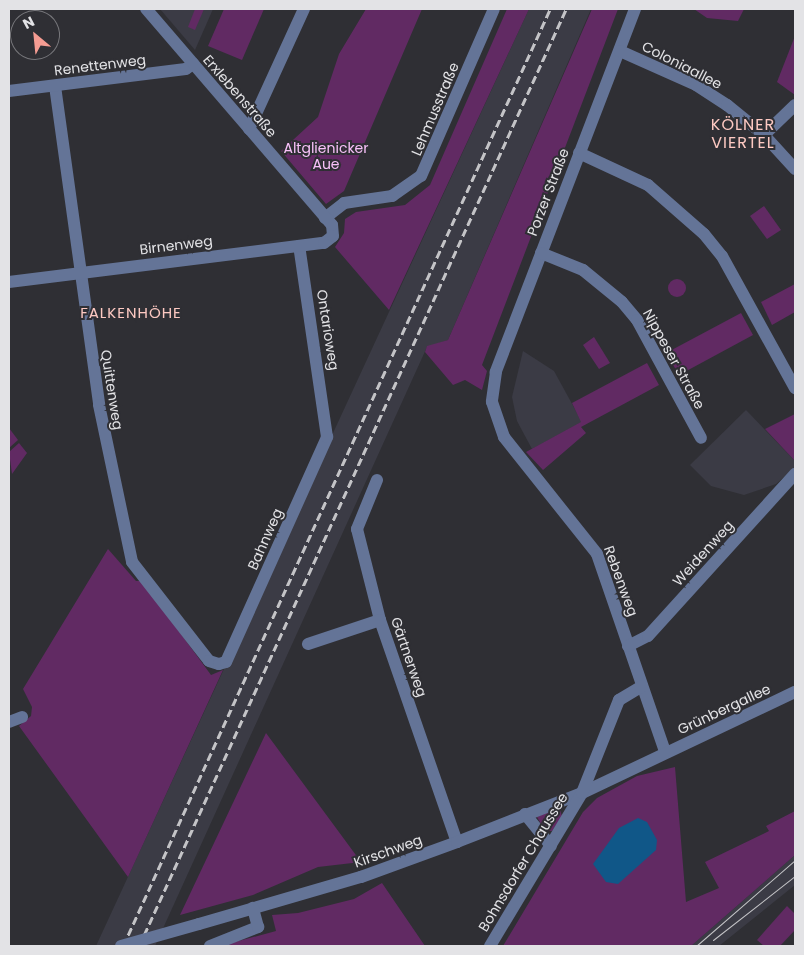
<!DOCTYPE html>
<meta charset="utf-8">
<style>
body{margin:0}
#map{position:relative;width:804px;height:955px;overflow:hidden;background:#2f2f34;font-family:Poppins,sans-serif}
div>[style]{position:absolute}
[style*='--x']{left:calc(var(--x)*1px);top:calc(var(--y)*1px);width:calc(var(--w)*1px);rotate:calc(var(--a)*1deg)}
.built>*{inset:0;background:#3b3b45}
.green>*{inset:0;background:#612a63}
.round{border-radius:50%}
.water>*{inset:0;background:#105788}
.minor>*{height:12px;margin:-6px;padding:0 6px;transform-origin:6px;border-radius:6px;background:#647497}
.tram>*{height:1px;margin:-0.5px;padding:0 0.5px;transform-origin:0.5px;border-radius:0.5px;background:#c4c4c7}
.rail>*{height:2.5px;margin-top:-1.25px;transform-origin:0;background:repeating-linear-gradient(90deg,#c4c4c7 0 8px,transparent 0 12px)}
.minor-bridge>*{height:12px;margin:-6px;padding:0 6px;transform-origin:6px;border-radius:6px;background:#647497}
span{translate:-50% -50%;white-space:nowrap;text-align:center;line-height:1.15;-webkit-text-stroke:4px #2f2f34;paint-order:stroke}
.street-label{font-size:14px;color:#e3e3e6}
.park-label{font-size:14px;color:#f8c1f9}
.neighbourhood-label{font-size:15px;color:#fdc9c2;letter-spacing:1px}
.quarter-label{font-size:16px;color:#fdc9c2;letter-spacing:1px}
.frame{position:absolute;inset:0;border:10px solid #e3e3e6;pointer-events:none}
.north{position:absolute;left:10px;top:10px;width:50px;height:50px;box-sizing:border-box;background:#2f2f34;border:1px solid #77777b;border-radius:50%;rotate:332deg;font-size:14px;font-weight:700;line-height:20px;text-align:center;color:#e3e3e6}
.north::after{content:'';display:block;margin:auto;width:18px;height:22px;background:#f59c92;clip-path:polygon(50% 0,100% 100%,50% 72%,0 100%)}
</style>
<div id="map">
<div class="built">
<div style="clip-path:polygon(160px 9px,213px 9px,195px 50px)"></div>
<div style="clip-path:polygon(529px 9px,591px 9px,448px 340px,427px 347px,155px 946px,96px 946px)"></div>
<div style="clip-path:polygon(523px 351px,554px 371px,582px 422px,532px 449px,517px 421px,512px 397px)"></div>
<div style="clip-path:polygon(746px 410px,795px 461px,795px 467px,776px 484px,744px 495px,711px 486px,690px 465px)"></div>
<div style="clip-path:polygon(795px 855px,795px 885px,719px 946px,691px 946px)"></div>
</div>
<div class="green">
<div style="clip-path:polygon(195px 9px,204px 9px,195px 30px,188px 27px)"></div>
<div style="clip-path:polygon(224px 9px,264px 9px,242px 60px,208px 46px)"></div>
<div style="clip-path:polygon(366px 9px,422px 9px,344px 191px,326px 204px,281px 151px,318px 117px,339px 54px)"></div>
<div style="clip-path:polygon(507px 9px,529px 9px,389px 310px,335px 247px,344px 233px,345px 219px,356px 212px,405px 205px,430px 185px)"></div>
<div style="clip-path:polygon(592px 9px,618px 9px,482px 365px,487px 371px,482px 390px,465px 380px,453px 385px,425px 352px,427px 346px,448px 340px)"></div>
<div style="clip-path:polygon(694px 9px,744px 9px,738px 21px,707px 18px)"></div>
<div style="clip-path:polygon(795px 36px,795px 95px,777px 82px)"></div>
<div style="clip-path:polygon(764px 206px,781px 230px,767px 239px,750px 216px)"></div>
<div class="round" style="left:668px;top:279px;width:18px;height:18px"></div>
<div style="clip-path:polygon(795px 284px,795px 312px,772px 325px,761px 302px)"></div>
<div style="clip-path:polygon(741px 313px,753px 335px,679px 375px,666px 353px)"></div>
<div style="clip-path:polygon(594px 337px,610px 363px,599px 369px,583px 345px)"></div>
<div style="clip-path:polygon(647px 363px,659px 385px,581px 427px,586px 433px,543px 470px,526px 452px,581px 422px,572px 403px)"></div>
<div style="clip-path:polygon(795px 414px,795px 461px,765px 429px)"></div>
<div style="clip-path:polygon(9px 428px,18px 440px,9px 448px)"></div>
<div style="clip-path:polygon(19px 443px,27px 453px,12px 474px,9px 452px)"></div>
<div style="clip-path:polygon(108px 549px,136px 581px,142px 581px,211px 675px,223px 670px,128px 877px,19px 726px,31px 716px,32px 707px,23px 689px)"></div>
<div style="clip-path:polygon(266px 733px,361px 862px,318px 867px,253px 895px,180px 915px)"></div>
<div style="clip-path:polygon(675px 767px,686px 902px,719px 888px,705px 862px,769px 831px,766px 826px,795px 811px,795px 855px,691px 946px,503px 946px,583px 812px,597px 798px,637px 776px)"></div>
<div style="clip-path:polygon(559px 807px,562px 816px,552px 831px,545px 831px,537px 817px)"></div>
<div style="clip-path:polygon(382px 883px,425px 946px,220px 946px,276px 931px,272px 915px,298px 913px,354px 899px)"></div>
<div style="clip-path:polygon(787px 906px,795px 914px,795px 930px,780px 946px,764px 946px,757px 940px)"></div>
</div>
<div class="water">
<div style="clip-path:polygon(638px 818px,647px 822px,657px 840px,656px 850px,618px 884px,606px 882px,593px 864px,619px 828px)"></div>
</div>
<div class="minor">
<div style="--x:635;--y:9;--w:389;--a:111"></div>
<div style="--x:496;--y:372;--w:30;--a:98"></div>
<div style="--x:492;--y:402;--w:37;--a:71"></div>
<div style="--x:504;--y:437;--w:149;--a:51.5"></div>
<div style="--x:597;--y:554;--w:209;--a:71"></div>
<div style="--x:620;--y:51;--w:83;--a:24.1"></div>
<div style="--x:696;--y:85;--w:37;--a:33"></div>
<div style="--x:727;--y:105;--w:48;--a:39"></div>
<div style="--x:764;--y:135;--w:46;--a:47.6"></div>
<div style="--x:55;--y:86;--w:322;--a:82.1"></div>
<div style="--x:99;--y:405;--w:160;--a:78.1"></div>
<div style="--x:132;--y:562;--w:125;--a:52.1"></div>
<div style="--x:209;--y:661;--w:10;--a:17"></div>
<div style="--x:219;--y:664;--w:7;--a:-16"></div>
<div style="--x:226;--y:662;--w:247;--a:-65.8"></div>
<div style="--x:327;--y:437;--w:193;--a:-98.3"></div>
<div style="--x:9;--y:91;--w:178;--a:-7.1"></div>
<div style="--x:186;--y:69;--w:9;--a:-36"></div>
<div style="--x:249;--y:129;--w:132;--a:-65.4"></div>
<div style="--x:764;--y:135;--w:43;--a:-44.1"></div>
<div style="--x:579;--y:153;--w:76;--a:24.9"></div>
<div style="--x:648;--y:185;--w:74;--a:41.2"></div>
<div style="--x:704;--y:234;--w:28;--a:51"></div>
<div style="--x:722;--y:256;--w:151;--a:61.1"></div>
<div style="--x:325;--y:218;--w:24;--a:-38"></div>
<div style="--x:344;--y:203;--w:49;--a:-8.3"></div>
<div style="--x:392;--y:196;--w:35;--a:-35"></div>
<div style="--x:421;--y:176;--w:182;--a:-66.4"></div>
<div style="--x:541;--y:253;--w:45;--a:22"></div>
<div style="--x:583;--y:270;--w:50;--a:39.4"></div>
<div style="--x:622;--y:302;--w:23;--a:50"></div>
<div style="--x:637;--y:320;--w:134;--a:61.5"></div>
<div style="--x:9;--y:282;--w:317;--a:-7.1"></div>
<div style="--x:324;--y:243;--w:11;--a:-38"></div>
<div style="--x:333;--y:236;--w:11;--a:-95"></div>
<div style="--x:332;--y:225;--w:285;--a:-130.7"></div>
<div style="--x:377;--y:480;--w:53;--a:112.2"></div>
<div style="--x:357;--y:529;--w:94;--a:75.8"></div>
<div style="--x:380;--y:620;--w:235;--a:70.9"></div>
<div style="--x:308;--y:644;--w:76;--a:-18.4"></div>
<div style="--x:628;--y:646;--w:22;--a:-27"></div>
<div style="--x:648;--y:636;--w:219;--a:-47.8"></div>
<div style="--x:9;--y:722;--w:14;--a:-21"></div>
<div style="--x:525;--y:814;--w:41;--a:50.9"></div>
<div style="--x:199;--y:924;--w:169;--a:-16.2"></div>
<div style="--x:361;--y:877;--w:102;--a:-20"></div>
<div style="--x:457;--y:842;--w:134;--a:-21.4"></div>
<div style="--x:582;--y:793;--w:236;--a:-25.4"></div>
<div style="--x:210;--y:946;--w:52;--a:-21.6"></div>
<div style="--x:258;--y:927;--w:20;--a:-105"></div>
<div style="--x:490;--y:946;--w:179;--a:-59"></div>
<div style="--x:582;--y:793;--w:100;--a:-68.3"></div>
<div style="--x:619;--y:700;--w:27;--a:-31"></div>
</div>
<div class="tram">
<div style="--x:713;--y:940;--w:104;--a:-38"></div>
<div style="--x:696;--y:946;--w:131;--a:-41"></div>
</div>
<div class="rail">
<div style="--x:123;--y:946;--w:1030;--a:-65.5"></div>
<div style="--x:139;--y:946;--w:1030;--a:-65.5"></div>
</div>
<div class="minor-bridge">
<div style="--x:121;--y:946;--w:81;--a:-15.8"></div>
</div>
<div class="street-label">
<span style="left:100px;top:65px;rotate:-7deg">Renettenweg</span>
<span style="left:682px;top:65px;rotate:27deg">Coloniaallee</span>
<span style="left:240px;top:96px;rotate:49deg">Erxlebenstraße</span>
<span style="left:435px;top:109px;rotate:-67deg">Lehmusstraße</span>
<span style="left:548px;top:192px;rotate:-69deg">Porzer Straße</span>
<span style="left:176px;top:245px;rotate:-7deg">Birnenweg</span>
<span style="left:328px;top:330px;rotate:81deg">Ontarioweg</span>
<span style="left:674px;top:359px;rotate:61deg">Nippeser Straße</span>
<span style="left:112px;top:390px;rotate:81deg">Quittenweg</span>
<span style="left:265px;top:539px;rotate:-66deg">Bahnweg</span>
<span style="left:703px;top:553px;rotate:-48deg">Weidenweg</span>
<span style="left:621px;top:581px;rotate:70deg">Rebenweg</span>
<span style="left:409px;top:657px;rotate:71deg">Gärtnerweg</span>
<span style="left:724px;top:709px;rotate:-25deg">Grünbergallee</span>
<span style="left:388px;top:851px;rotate:-20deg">Kirschweg</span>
<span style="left:523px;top:862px;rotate:-59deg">Bohnsdorfer Chaussee</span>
</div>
<div class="park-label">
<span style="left:326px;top:156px">Altglienicker<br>Aue</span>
</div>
<div class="neighbourhood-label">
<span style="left:131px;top:313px">FALKENHÖHE</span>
</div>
<div class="quarter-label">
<span style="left:743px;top:134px">KÖLNER<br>VIERTEL</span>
</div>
<div class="frame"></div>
<div class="north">N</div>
</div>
